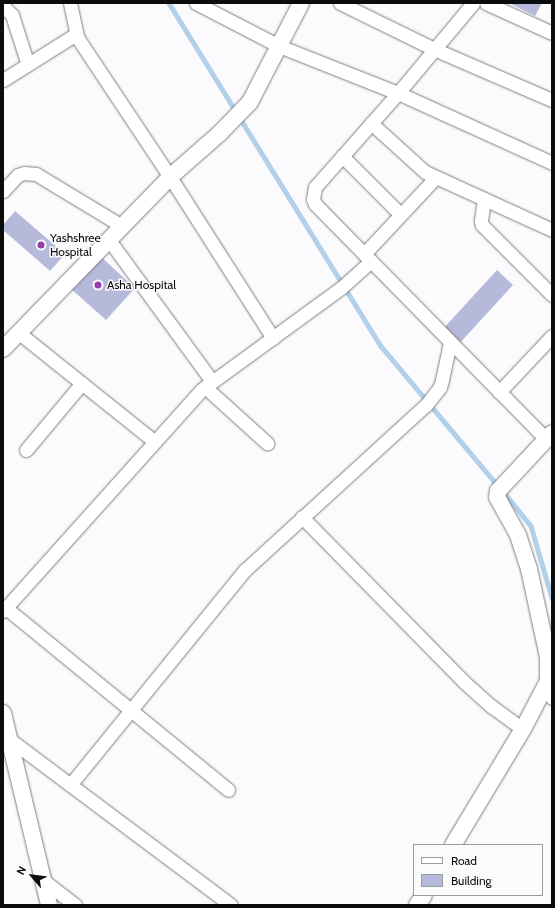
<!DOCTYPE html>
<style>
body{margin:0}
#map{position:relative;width:555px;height:908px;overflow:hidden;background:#fbfbfd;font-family:Cabin,sans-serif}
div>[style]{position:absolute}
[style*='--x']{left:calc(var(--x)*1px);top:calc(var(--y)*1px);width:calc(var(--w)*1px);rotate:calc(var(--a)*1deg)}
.stream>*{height:4.5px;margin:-2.25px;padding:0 2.25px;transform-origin:2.25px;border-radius:2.25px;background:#b2d0e8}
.building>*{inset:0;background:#b6bada}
.roads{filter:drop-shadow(0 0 1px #7e7e80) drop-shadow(0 0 1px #7e7e80)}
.minor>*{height:13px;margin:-6.5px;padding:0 6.5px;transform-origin:6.5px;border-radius:6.5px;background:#fff}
.tertiary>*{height:16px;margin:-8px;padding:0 8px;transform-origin:8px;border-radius:8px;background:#fff}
.dots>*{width:11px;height:11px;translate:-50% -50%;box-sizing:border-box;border:2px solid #fbfbfd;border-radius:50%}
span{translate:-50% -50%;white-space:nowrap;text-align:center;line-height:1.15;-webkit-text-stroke:3px #fbfbfd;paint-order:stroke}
.poi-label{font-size:12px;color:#0b0c0c}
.left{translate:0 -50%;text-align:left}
.frame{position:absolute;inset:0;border:4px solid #0b0c0c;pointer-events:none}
.legend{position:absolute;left:413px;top:844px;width:130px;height:52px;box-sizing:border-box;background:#fbfbfd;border:1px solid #9b9b9d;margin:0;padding:5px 7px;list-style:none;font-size:12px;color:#0b0c0c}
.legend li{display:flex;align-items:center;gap:8px;height:20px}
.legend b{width:20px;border:1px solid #9b9b9d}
.north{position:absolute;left:12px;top:856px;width:40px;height:40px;-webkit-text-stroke:3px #fbfbfd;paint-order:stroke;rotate:298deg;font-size:11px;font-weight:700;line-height:16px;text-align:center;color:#0b0c0c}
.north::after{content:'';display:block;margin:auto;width:14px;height:18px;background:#0b0c0c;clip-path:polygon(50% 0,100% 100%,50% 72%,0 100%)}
</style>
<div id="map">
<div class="stream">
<div style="--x:169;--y:3;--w:403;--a:58.3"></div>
<div style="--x:381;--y:346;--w:182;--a:50.1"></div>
<div style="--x:503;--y:491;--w:45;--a:51.3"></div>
<div style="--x:531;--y:526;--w:75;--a:73.7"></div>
</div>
<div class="building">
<div style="clip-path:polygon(509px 3px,542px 3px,535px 16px)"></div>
<div style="clip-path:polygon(15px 211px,65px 254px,50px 271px,3px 230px,3px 225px)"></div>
<div style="clip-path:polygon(99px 255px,135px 288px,106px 320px,70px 288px)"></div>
<div style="clip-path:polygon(497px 270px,513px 285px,458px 345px,442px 330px)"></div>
</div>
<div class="roads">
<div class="minor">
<div style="--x:70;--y:3;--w:35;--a:78"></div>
<div style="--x:77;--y:37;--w:168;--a:56.4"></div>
<div style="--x:170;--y:177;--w:191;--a:57.4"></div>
<div style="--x:196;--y:3;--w:93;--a:27.4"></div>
<div style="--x:279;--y:46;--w:128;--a:21.6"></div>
<div style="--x:398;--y:93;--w:169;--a:24.4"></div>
<div style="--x:340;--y:3;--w:105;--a:26.1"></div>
<div style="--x:434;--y:49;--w:129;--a:23.4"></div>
<div style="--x:473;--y:3;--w:117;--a:129.8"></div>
<div style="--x:398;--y:93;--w:125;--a:131.4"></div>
<div style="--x:315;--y:187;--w:12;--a:99"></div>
<div style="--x:313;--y:199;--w:5;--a:68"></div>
<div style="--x:315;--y:204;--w:330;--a:45.5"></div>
<div style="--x:486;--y:3;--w:72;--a:24.4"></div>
<div style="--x:3;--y:6;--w:13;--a:45"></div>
<div style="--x:12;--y:15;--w:52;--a:72.3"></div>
<div style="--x:3;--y:80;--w:86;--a:-32.2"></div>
<div style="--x:371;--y:123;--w:73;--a:42.2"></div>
<div style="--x:425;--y:172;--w:140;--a:24.5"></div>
<div style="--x:342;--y:156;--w:83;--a:45"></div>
<div style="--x:3;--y:191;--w:22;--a:-47"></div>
<div style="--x:18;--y:175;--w:6;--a:-18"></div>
<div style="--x:24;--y:173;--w:12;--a:5"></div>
<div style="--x:36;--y:174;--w:100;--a:31.2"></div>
<div style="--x:484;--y:199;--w:22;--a:98"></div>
<div style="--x:481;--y:221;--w:4;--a:76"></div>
<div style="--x:482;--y:225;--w:99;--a:45"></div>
<div style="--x:109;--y:240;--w:175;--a:53.9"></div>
<div style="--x:364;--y:254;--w:105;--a:-46.9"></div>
<div style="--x:19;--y:333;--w:174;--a:38.7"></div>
<div style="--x:205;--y:387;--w:84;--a:42.1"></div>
<div style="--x:499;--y:392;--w:77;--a:-46.6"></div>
<div style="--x:26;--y:450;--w:87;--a:-50.1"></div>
<div style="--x:302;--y:517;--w:230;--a:45.5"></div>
<div style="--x:463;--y:681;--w:38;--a:42"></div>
<div style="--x:491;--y:706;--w:39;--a:36"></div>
<div style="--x:6;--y:608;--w:287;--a:39.3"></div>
<div style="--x:3;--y:611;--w:297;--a:-48.1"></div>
<div style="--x:201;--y:390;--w:173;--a:-36.1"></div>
<div style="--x:341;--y:288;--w:40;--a:-42"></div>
<div style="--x:546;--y:689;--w:11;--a:56"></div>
<div style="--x:9;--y:739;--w:277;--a:36.8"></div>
<div style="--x:70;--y:785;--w:277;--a:-50.9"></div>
<div style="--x:245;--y:570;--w:245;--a:-42.4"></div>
<div style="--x:426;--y:405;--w:23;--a:-52"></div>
<div style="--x:440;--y:387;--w:7;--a:-74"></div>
<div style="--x:442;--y:380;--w:39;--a:-78"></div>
<div style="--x:43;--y:880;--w:41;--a:38"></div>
</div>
<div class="tertiary">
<div style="--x:3;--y:349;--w:240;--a:-45.8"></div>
<div style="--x:170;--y:177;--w:67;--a:-41.3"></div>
<div style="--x:220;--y:133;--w:43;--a:-45.9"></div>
<div style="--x:250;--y:102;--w:111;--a:-62.7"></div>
<div style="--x:3;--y:713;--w:197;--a:76.5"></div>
<div style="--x:453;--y:845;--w:135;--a:-58.9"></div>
<div style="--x:523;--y:729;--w:54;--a:-62.5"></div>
<div style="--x:548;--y:681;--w:24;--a:-90"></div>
<div style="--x:548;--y:657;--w:90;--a:-102.2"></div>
<div style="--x:529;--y:569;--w:36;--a:-108"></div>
<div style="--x:518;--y:535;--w:43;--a:-118.9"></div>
<div style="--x:497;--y:497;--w:6;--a:-81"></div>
<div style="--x:498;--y:491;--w:79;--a:-47"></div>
<div style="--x:417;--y:905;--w:12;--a:-55"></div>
</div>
</div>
<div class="dots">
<div style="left:41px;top:245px;background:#993fab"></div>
<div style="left:98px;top:285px;background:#993fab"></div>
</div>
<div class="poi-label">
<span class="left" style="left:50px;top:245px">Yashshree<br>Hospital</span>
<span class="left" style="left:107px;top:285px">Asha Hospital</span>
</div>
<div class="frame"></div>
<ul class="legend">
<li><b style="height:5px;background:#fff"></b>Road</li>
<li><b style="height:11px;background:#b6bada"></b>Building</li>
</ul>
<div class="north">N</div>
</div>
